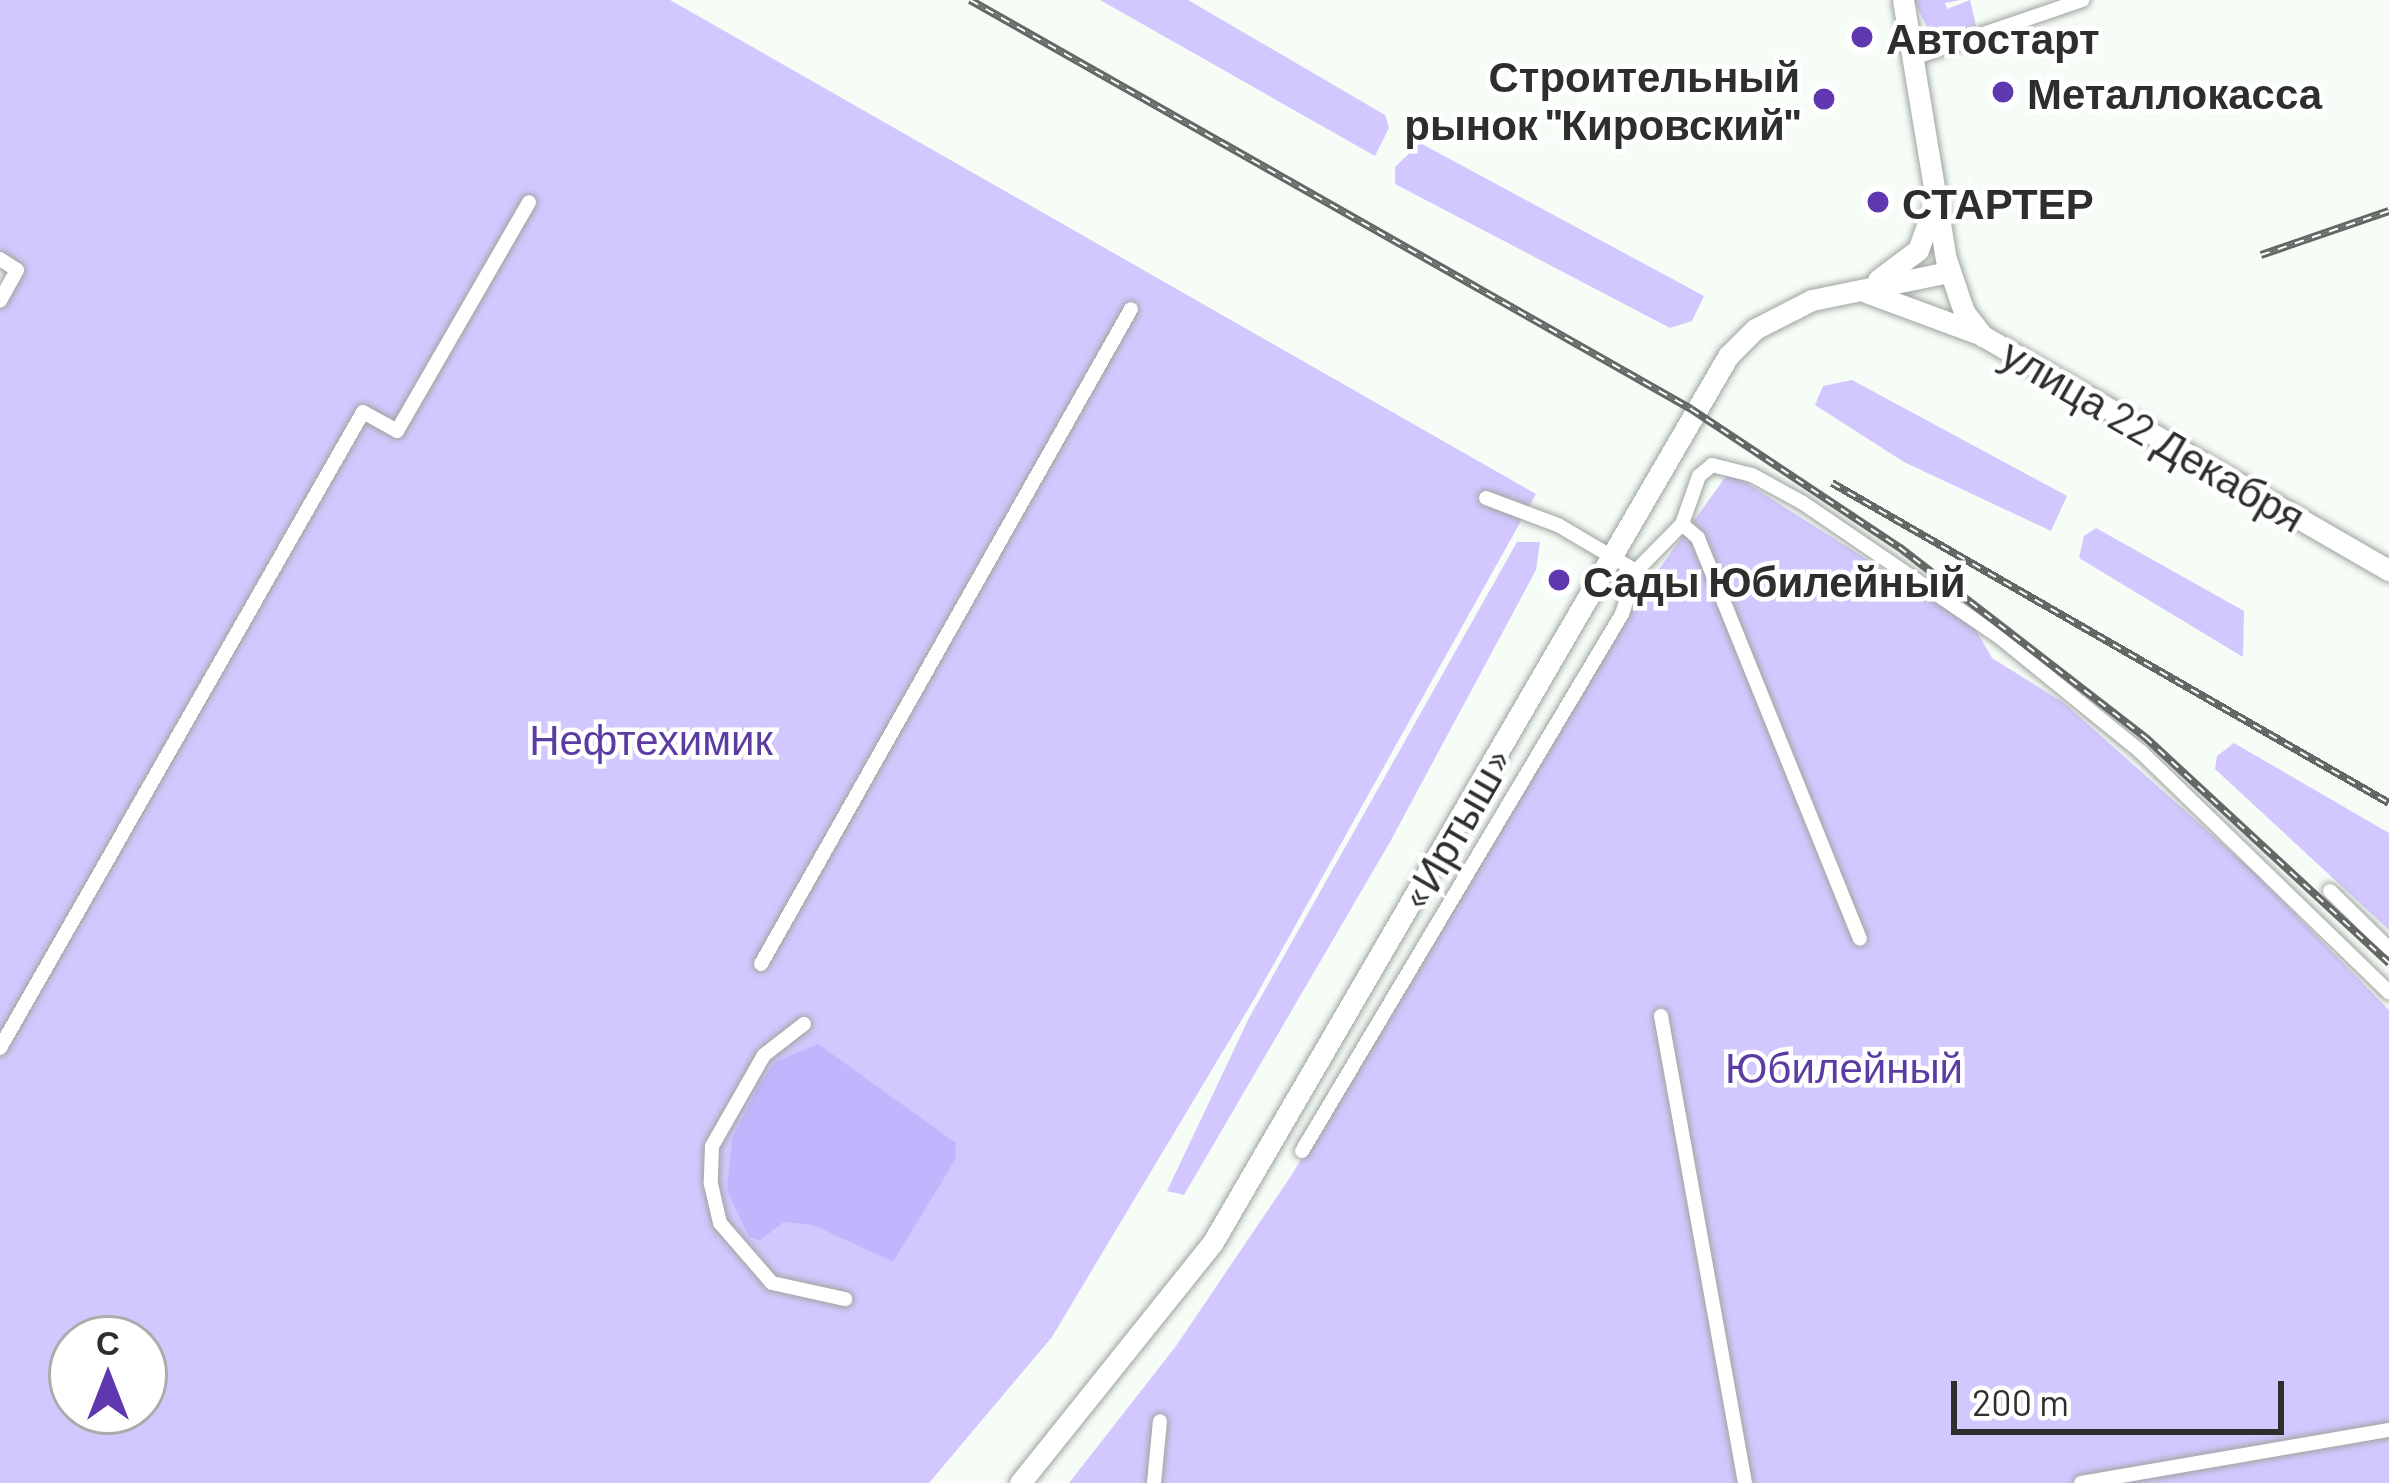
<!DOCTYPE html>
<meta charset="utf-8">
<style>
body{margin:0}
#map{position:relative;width:2389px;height:1483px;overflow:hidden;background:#f6fdf7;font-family:Barlow,sans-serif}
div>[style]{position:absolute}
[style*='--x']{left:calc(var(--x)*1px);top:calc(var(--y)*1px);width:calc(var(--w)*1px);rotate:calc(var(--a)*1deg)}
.green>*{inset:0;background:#d2c8ff}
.water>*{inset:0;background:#c3b5fd}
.roads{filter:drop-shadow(0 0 3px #9ea59f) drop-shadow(0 0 3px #9ea59f)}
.street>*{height:14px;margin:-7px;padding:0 7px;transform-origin:7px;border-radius:7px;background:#fff}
.primary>*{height:21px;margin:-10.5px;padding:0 10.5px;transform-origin:10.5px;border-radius:10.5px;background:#fff}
.rail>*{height:8px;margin-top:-4px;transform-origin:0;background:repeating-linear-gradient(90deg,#fff 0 9px,#646864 0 18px);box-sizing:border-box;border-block:3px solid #646864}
.dots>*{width:33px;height:33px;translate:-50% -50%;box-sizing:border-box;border:6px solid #fff;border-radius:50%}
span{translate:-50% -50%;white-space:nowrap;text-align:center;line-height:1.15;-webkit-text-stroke:9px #fff;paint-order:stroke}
.poi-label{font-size:42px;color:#2c2f2c;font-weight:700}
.left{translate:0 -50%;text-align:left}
.right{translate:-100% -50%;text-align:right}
.street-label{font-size:42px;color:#2c2f2c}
.park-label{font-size:42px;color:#5b3ca2}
.north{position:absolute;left:48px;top:1315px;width:120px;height:120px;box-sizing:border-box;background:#fff;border:3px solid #abacab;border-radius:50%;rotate:0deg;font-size:33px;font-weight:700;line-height:48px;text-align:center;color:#2c2f2c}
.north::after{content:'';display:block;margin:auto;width:42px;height:54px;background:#5f37af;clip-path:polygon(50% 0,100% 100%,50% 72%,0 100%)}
.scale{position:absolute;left:1951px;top:1381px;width:333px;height:54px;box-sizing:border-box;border:6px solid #2c2f2c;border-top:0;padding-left:15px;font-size:36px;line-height:42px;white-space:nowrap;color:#2c2f2c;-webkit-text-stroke:9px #fff;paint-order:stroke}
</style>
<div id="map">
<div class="green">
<div style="clip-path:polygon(evenodd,0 0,670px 0,1536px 494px,1256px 996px,1052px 1337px,929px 1483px,0 1483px,0 296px,14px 271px,0 263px,0 0,72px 1339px,144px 1339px,144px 1411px,72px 1411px,72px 1339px)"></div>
<div style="clip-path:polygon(1100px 0,1188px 0,1385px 115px,1389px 128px,1375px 156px)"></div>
<div style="clip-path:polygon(1914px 0,1961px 0,1945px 3px,1947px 9px,1970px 0,1977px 30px,1930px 34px)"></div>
<div style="clip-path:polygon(1420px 143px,1704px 296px,1692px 321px,1670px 328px,1395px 184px,1395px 167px)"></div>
<div style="clip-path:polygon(1852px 380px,2067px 496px,2051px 531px,1904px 462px,1815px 405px,1823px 386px)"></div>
<div style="clip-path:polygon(1729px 472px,1974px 627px,1992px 658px,2064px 703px,2253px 871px,2389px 1010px,2389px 1483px,1069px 1483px,1176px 1346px,1291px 1176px,1644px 590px)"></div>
<div style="clip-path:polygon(2096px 528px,2244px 611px,2243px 657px,2079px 558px,2084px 536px)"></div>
<div style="clip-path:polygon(1517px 542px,1540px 542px,1536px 570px,1390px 842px,1184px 1195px,1167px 1191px,1249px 1018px)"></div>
<div style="clip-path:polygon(2234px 743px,2389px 833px,2389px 930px,2215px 769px,2217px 756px)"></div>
</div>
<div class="water">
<div style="clip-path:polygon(818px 1044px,956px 1143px,955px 1160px,893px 1262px,813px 1225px,784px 1222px,760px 1240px,749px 1237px,727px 1190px,732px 1139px,759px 1085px,775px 1062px)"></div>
</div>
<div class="roads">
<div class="street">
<div style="--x:1913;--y:58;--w:179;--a:-18.9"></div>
<div style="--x:0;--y:259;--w:20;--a:33"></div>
<div style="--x:17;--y:270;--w:35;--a:119"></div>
<div style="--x:1486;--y:498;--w:77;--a:20.6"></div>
<div style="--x:1558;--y:525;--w:91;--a:30.5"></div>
<div style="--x:1682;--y:524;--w:21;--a:41"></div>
<div style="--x:1698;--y:538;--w:432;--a:68"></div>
<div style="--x:2330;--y:891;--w:83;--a:44.5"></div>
<div style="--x:761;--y:964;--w:752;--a:-60.54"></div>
<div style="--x:1661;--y:1016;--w:474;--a:79.8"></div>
<div style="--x:804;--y:1024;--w:51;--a:142.2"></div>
<div style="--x:764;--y:1055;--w:105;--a:119.7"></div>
<div style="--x:712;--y:1146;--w:38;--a:92"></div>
<div style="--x:711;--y:1184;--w:40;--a:77"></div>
<div style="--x:720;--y:1223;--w:79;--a:49.1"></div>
<div style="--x:772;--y:1283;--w:75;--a:12.4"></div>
<div style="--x:0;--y:1048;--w:732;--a:-60.28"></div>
<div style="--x:363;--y:412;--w:39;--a:29"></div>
<div style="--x:397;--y:431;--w:264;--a:-60"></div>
<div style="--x:1302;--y:1151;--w:625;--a:-59.21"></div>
<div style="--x:1622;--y:614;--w:45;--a:-72"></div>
<div style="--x:1636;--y:571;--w:66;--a:-45.6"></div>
<div style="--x:1682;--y:524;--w:51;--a:-70.5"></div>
<div style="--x:1699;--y:476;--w:17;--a:-40"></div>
<div style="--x:1712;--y:465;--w:41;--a:14"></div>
<div style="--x:1752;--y:475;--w:58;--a:28.8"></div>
<div style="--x:1803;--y:503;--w:241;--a:34.3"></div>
<div style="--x:2002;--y:639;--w:178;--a:39.1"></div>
<div style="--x:2140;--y:751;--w:347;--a:44.1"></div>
<div style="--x:1154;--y:1483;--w:62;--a:-84.5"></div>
<div style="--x:2081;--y:1483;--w:313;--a:-9.8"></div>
</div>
<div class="primary">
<div style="--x:1903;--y:0;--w:263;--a:80.6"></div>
<div style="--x:1946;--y:259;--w:56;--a:71.2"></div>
<div style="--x:1964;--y:312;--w:31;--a:52"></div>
<div style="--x:1983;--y:336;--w:469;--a:30"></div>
<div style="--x:1878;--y:280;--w:50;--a:-36.9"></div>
<div style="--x:1918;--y:250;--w:44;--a:-69.9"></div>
<div style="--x:1866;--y:292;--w:118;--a:20.3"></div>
<div style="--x:1020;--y:1483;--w:309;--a:-51.3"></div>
<div style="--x:1213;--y:1242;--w:1025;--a:-59.83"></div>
<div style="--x:1728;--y:356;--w:38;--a:-45"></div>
<div style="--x:1755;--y:329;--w:64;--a:-27"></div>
<div style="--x:1812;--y:300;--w:140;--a:-11.6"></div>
</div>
</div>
<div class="rail">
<div style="--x:970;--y:0;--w:829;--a:29.56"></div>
<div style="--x:1691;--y:409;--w:250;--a:33.6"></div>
<div style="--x:1899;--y:547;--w:311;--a:37.7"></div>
<div style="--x:2145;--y:737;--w:333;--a:42.8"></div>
<div style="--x:2261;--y:255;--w:135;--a:-19"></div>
<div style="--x:1832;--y:483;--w:642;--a:29.88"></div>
</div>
<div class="dots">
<div style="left:1862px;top:37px;background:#5f37af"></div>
<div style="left:2003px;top:92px;background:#5f37af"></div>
<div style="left:1824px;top:99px;background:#5f37af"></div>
<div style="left:1878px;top:202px;background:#5f37af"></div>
<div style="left:1559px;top:580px;background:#5f37af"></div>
</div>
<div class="poi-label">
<span class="left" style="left:1886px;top:37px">Автостарт</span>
<span class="right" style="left:1800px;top:99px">Строительный<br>рынок "Кировский"</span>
<span class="left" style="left:2027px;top:92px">Металлокасса</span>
<span class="left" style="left:1902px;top:202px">СТАРТЕР</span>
<span class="left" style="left:1583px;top:580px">Сады Юбилейный</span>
</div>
<div class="street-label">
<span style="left:2154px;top:434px;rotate:30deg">улица 22 Декабря</span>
<span style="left:1455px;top:828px;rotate:-60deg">«Иртыш»</span>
</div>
<div class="park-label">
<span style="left:651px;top:738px">Нефтехимик</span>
<span style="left:1844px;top:1066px">Юбилейный</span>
</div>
<div class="north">С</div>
<div class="scale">200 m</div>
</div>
